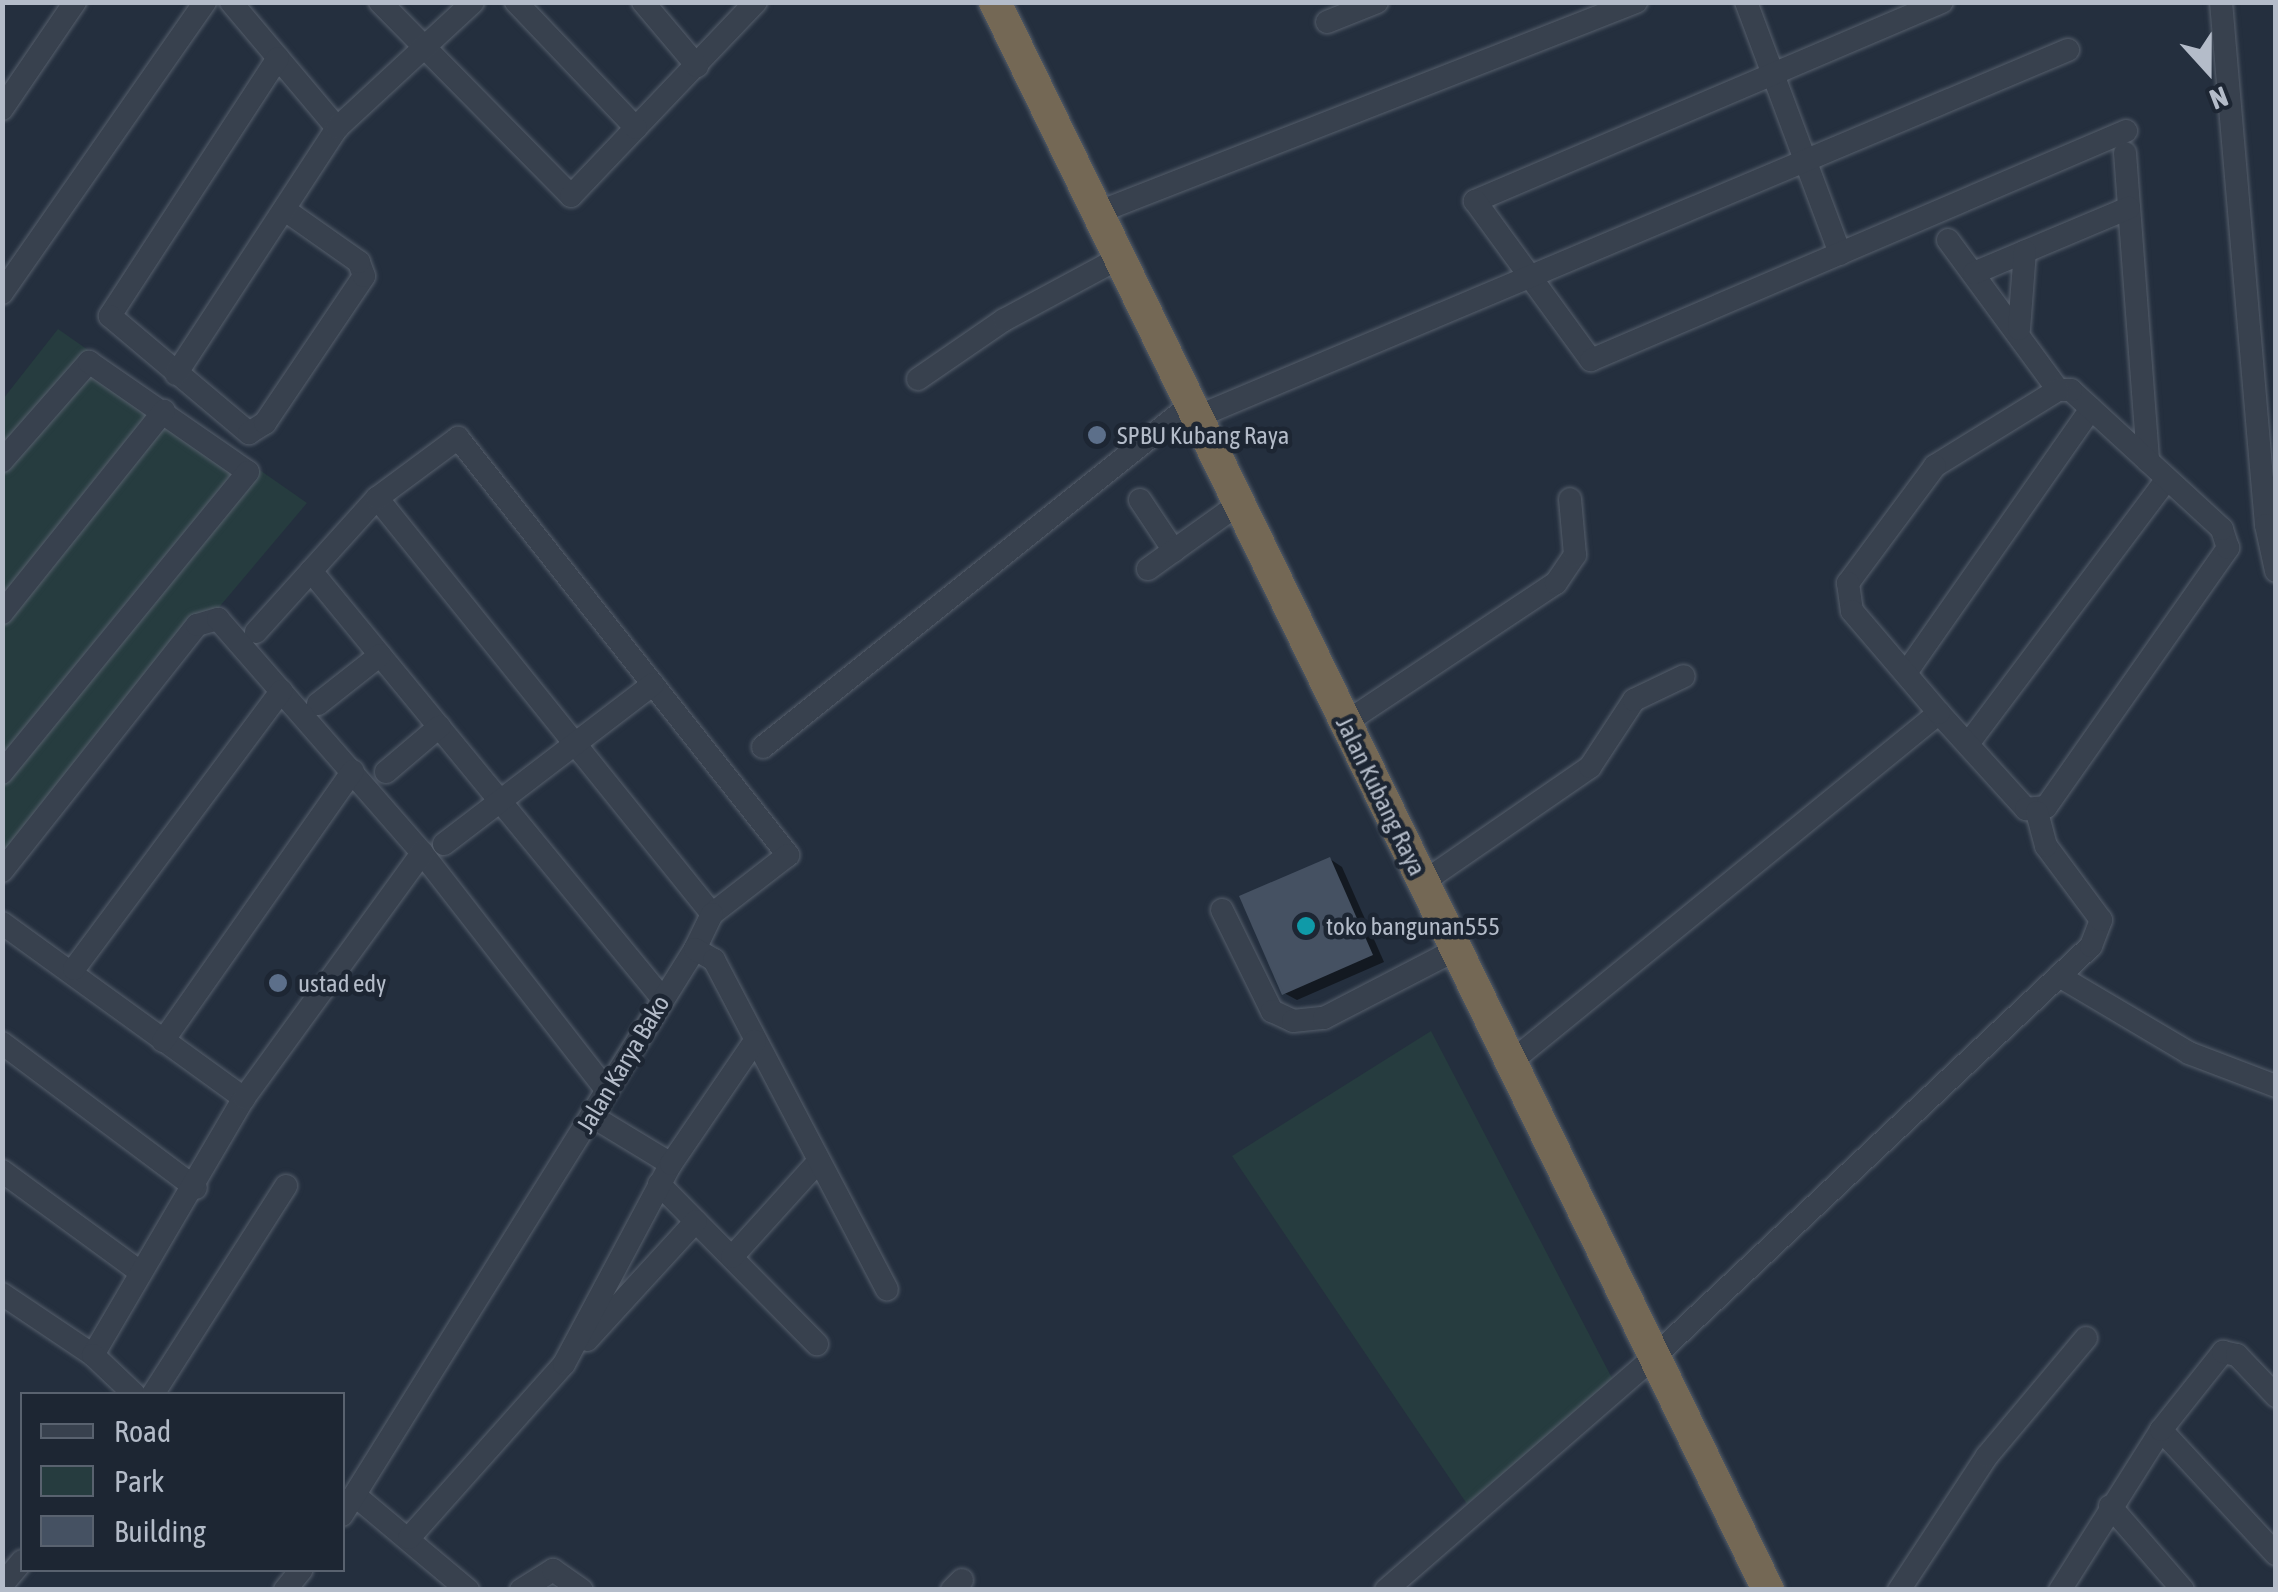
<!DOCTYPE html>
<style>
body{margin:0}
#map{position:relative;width:2278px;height:1592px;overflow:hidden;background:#242f3e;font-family:"Asap Condensed",sans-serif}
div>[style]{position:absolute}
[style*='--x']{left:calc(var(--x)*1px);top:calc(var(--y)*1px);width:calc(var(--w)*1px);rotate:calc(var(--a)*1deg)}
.green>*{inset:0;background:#263c3f}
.shadow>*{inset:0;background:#0007}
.building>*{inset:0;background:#455162}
.roads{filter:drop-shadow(0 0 2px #565f6c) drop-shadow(0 0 2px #565f6c)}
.minor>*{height:22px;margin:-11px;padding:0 11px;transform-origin:11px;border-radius:11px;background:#38414e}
.highway>*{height:32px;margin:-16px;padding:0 16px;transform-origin:16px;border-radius:16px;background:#746855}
.dots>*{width:28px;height:28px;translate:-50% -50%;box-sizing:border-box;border:5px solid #1d2633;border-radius:50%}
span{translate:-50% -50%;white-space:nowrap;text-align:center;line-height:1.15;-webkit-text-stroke:9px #1d2633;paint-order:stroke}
.poi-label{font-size:25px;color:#b4bcc9}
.left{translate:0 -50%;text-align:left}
.street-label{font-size:25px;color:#b4bcc9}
.frame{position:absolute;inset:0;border:5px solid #b4bcc9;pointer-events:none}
.legend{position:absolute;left:20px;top:1392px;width:325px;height:180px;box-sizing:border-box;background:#1d2633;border:2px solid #59626f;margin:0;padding:12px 18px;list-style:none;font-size:30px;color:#b4bcc9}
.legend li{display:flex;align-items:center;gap:20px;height:50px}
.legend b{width:50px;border:2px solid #59626f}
.north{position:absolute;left:2158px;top:20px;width:100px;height:100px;-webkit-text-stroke:8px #1d2633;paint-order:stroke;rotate:159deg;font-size:28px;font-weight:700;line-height:40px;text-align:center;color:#b4bcc9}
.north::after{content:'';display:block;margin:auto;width:35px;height:45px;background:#b4bcc9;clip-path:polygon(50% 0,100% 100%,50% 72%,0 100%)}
</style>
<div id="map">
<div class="green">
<div style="clip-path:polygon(58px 329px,307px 503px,3px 863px,3px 399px)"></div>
<div style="clip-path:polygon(1431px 1031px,1614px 1382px,1467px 1504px,1232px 1156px)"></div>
</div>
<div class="shadow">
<div style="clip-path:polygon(1330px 859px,1342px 867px,1384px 962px,1297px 1000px,1284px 993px)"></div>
</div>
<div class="building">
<div style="clip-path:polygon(1330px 857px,1373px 955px,1282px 995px,1239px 896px)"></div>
</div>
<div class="roads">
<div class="minor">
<div style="--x:231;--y:2;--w:165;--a:49.9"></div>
<div style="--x:380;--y:2;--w:272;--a:45.4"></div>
<div style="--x:571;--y:196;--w:268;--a:-46.4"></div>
<div style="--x:516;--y:2;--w:174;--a:46.4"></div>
<div style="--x:643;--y:2;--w:84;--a:49.8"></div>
<div style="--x:1746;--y:2;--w:269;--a:69.5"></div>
<div style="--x:1942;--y:2;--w:508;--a:156.92"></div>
<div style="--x:1475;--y:201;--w:197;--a:53.9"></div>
<div style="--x:1591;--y:360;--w:582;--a:-23.17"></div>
<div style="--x:2221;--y:2;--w:525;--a:85.08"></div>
<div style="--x:2266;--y:525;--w:47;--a:77.7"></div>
<div style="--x:1327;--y:22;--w:54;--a:-21.8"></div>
<div style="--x:278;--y:58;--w:308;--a:123.1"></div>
<div style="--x:110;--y:316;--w:182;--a:40.1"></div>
<div style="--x:249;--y:433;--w:19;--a:-32"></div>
<div style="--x:265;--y:423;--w:177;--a:-56"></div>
<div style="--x:364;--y:276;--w:15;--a:-110"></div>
<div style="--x:359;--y:262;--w:90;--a:-144.9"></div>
<div style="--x:2;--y:109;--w:130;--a:-55.7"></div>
<div style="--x:2125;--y:153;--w:309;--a:85.7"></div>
<div style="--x:1099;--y:212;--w:577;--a:-21.36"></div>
<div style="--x:1948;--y:240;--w:186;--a:53.7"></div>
<div style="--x:1974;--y:273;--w:168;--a:-22.8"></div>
<div style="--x:2;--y:293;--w:355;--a:-55.1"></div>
<div style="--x:2019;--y:329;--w:78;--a:-85.6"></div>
<div style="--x:176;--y:374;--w:294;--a:-56.8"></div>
<div style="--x:337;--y:128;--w:185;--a:-42.8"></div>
<div style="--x:918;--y:379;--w:104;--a:-34.5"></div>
<div style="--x:1004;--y:320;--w:133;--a:-28.3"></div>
<div style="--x:1199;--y:416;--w:943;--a:-22.84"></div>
<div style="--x:2;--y:461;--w:132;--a:-48.7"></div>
<div style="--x:89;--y:362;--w:193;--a:34.7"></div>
<div style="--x:248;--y:472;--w:389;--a:129.3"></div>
<div style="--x:377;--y:498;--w:534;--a:51.16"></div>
<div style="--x:1140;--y:500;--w:61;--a:56.3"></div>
<div style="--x:1148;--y:569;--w:113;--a:-35.7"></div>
<div style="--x:311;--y:571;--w:553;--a:50.58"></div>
<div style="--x:2;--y:613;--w:259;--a:-51.3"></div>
<div style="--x:256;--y:632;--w:181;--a:-47.9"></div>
<div style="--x:377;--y:498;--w:101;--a:-36.5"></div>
<div style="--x:458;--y:438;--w:532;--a:51.64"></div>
<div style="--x:788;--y:855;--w:96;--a:142.2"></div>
<div style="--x:712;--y:914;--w:39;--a:116"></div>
<div style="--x:1908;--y:670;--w:319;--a:-55"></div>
<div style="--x:318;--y:704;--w:79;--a:-38.3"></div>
<div style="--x:1345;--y:723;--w:253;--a:-33.6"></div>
<div style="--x:1556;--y:583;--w:34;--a:-56"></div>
<div style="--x:1575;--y:555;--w:56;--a:-95.1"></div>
<div style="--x:1968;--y:744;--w:331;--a:-53.1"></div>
<div style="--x:763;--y:747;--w:551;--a:-38.66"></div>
<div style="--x:386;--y:772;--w:70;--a:-40.3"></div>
<div style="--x:444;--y:844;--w:263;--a:-37.4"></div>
<div style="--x:2;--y:871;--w:314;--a:-51.6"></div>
<div style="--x:197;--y:625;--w:22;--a:-16"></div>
<div style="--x:218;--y:619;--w:310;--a:48.9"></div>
<div style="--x:422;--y:853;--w:301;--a:52.1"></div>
<div style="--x:1422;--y:883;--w:204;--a:-34.6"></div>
<div style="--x:1590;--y:767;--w:80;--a:-56.7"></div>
<div style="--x:1634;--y:700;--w:55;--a:-25.6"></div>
<div style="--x:1222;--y:910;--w:113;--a:63.7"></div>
<div style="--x:1272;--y:1011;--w:23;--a:25"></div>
<div style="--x:1293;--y:1021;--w:31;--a:-6"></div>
<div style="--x:1324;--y:1018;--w:148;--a:-27.4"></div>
<div style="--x:2;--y:923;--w:299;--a:35.9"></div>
<div style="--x:74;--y:969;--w:347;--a:-53.3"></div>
<div style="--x:2059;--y:976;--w:151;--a:30.6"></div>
<div style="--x:2189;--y:1053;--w:93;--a:20.8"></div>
<div style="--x:163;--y:1041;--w:330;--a:-54.9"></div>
<div style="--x:2;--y:1043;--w:242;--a:36.8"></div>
<div style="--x:1512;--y:1061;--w:551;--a:-39.18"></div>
<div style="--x:1939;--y:713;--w:130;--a:47.8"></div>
<div style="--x:2026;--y:809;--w:20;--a:-6"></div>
<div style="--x:2046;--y:807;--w:317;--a:-54.9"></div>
<div style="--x:2228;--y:548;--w:20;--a:-108"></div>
<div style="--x:2222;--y:529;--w:205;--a:-137.4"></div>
<div style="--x:2071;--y:390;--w:13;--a:180"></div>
<div style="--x:2058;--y:390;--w:145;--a:148.3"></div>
<div style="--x:1935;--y:466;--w:146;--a:126.6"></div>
<div style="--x:1848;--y:583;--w:28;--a:82"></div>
<div style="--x:1852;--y:611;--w:134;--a:49.5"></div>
<div style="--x:592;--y:1116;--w:92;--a:31.3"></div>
<div style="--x:2;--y:1171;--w:171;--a:36.2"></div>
<div style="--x:659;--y:1184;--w:225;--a:45.4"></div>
<div style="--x:732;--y:1257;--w:127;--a:-47.9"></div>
<div style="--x:2;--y:1294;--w:110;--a:33.8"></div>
<div style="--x:93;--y:1355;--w:298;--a:-59.6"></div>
<div style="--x:244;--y:1098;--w:303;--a:-54"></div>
<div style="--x:587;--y:1340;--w:161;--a:-47.5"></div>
<div style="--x:93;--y:1355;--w:57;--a:43.6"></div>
<div style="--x:153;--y:1394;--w:247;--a:-57.4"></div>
<div style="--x:2161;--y:1430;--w:169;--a:47.2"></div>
<div style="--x:357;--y:1497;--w:145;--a:40"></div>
<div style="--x:2110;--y:1506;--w:111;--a:49"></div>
<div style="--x:342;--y:1515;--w:667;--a:-58.05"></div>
<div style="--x:695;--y:949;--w:22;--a:30"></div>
<div style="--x:714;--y:960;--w:372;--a:62.3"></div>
<div style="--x:409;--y:1538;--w:233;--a:-48.3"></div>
<div style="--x:564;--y:1364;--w:227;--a:-61.9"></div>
<div style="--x:671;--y:1164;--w:149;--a:-55.7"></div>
<div style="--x:2;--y:1585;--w:31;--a:-50"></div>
<div style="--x:285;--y:1590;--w:26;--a:-51"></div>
<div style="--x:521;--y:1590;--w:38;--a:-32"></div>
<div style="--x:553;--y:1570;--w:35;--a:35"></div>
<div style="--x:952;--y:1590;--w:14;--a:-45"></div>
<div style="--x:1386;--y:1590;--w:357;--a:-41"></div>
<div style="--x:1655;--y:1356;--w:598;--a:-43.24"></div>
<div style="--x:2091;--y:946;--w:28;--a:-69"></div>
<div style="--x:2101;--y:920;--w:92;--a:-126.6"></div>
<div style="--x:2046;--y:846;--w:35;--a:-105"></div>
<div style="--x:1899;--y:1590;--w:160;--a:-56.7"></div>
<div style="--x:1987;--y:1456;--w:154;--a:-50"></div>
<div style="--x:2060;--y:1590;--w:189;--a:-57.7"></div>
<div style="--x:2161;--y:1430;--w:100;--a:-51.5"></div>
<div style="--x:2223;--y:1352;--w:14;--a:12"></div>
<div style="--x:2237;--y:1355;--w:57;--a:46.4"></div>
</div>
<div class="highway">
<div style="--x:995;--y:2;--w:1766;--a:64.04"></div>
</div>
</div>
<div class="dots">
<div style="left:1097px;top:435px;background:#5c6f8a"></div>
<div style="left:1306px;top:926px;background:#0f9aa8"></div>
<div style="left:278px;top:983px;background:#5c6f8a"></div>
</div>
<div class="poi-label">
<span class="left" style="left:1117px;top:435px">SPBU Kubang Raya</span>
<span class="left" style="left:1326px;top:926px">toko bangunan555</span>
<span class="left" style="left:298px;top:983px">ustad edy</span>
</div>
<div class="street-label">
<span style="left:1381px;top:796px;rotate:64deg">Jalan Kubang Raya</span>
<span style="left:623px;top:1064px;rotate:-59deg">Jalan Karya Bako</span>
</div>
<div class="frame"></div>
<ul class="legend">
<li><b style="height:12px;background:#38414e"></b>Road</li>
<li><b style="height:28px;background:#263c3f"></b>Park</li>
<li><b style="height:28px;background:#455162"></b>Building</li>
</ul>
<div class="north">N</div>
</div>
